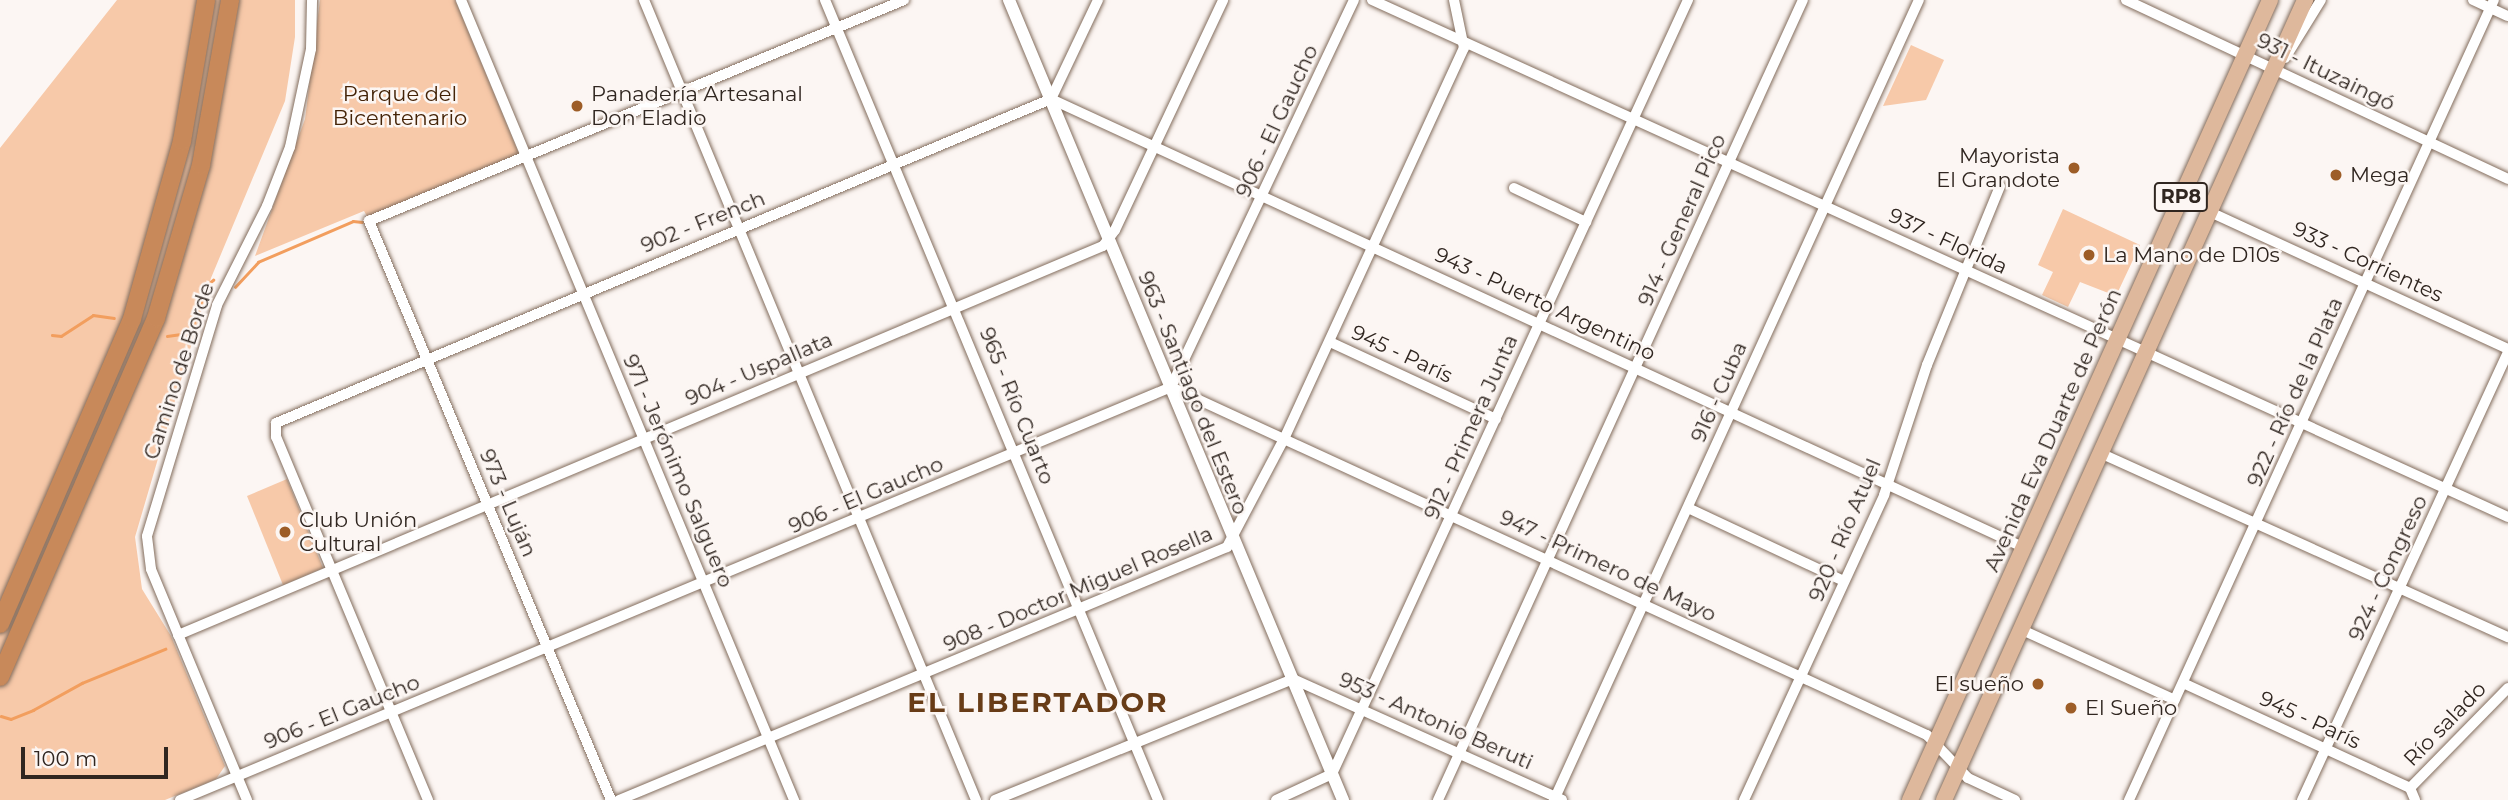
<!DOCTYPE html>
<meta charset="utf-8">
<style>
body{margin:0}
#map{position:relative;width:2508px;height:800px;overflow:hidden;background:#fcf6f3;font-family:Montserrat,sans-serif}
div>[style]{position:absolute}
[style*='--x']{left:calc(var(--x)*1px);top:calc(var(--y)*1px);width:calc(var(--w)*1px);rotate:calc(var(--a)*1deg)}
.green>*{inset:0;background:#f7c9a9}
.stream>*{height:2.5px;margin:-1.25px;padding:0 1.25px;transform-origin:1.25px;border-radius:1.25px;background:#f29e5e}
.roads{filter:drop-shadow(0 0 2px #836d5d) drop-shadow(0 0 2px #836d5d)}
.minor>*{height:10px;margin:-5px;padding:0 5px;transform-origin:5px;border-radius:5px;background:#fff}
.tertiary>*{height:12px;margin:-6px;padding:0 6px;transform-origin:6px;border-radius:6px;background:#fff}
.primary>*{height:16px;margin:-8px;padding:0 8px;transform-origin:8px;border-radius:8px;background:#deb89c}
.motorway>*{height:18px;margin:-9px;padding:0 9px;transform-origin:9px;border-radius:9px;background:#c8895a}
.dots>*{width:19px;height:19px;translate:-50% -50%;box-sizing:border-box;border:4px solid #fcf6f3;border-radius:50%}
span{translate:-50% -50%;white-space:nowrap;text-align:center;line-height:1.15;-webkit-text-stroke:5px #fcf6f3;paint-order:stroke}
.shield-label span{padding:2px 5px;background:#fcf6f3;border:2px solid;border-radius:5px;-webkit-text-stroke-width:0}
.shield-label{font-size:19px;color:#302620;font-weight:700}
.street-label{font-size:21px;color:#302620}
.park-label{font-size:21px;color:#442307}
.poi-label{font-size:21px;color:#302620}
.left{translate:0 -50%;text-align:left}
.right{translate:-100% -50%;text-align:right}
.district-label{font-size:28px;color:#683c17;font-weight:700;letter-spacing:2px}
.scale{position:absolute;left:21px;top:747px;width:147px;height:32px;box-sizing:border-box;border:4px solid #302620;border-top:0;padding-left:9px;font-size:21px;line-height:24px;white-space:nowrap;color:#302620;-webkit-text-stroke:5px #fcf6f3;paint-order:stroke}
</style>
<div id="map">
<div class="green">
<div style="clip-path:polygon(117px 0,295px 0,295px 37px,285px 101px,211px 278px,135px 537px,142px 589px,171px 636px,225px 766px,216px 779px,165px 800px,0 800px,0 148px)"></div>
<div style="clip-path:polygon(320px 0,455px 0,519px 154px,368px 218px,364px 211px,255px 256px,305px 119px)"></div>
<div style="clip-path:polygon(1911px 45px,1944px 60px,1926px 100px,1883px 106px)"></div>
<div style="clip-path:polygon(2063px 209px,2140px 245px,2116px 296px,2080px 282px,2068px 307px,2042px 295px,2053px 272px,2038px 265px)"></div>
<div style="clip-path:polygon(287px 479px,323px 568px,283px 585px,247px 496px)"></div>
</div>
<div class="stream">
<div style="--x:235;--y:287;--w:34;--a:-47"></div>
<div style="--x:258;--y:262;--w:103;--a:-23.3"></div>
<div style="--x:353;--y:221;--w:9;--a:6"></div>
<div style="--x:52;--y:335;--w:9;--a:6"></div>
<div style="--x:61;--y:336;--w:38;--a:-33"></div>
<div style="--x:93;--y:315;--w:21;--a:8"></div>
<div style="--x:167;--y:336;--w:14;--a:-8"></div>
<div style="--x:181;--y:334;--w:16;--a:-40"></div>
<div style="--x:193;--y:324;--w:41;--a:-70.3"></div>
<div style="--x:207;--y:285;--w:8;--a:-40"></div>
<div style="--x:1;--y:716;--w:10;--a:17"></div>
<div style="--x:11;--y:719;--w:24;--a:-22"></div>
<div style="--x:33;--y:710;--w:56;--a:-28.9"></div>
<div style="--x:82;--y:683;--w:90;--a:-22.3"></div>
</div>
<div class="roads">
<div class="minor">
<div style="--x:461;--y:0;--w:867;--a:67.4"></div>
<div style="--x:644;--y:0;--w:866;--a:67.46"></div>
<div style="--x:825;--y:0;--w:867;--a:67.4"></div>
<div style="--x:1372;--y:0;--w:1248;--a:24.47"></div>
<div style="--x:2126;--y:0;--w:422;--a:25.1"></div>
<div style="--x:2473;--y:0;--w:38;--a:25"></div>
<div style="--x:2285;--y:58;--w:68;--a:-58.2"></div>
<div style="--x:1051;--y:99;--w:1070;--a:24.75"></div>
<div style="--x:1514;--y:188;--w:80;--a:25.3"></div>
<div style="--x:2210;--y:212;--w:328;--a:24.7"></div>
<div style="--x:1330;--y:342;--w:183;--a:24.9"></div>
<div style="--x:1171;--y:387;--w:832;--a:24.72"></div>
<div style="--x:1927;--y:735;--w:59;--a:46.4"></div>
<div style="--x:1968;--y:778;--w:52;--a:25.1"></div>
<div style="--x:2100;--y:453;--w:448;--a:24.3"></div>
<div style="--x:1688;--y:508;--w:172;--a:25.1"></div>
<div style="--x:2020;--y:629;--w:170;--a:24.6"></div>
<div style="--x:178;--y:635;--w:1003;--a:-22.81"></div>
<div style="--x:1103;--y:246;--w:20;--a:-53"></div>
<div style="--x:1115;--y:230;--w:254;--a:-64.8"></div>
<div style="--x:2183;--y:683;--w:250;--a:24.8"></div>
<div style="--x:2410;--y:788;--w:13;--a:67"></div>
<div style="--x:2410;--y:788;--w:140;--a:-45.6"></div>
<div style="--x:180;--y:800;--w:1074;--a:-22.62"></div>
<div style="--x:1171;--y:387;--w:428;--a:-64.7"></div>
<div style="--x:247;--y:800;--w:250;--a:-112.6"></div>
<div style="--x:151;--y:569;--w:33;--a:-97"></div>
<div style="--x:147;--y:536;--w:241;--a:-73.1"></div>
<div style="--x:217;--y:305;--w:111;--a:-63.2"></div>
<div style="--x:267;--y:206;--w:63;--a:-68.7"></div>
<div style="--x:290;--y:147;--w:100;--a:-77.9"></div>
<div style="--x:311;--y:49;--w:49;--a:-88.8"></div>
<div style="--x:428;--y:800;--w:394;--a:-112.7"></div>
<div style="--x:276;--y:437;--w:14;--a:-90"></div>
<div style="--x:276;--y:423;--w:840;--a:-22.69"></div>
<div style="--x:1051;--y:99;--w:110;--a:-64.6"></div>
<div style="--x:611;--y:800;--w:628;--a:-112.68"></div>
<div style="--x:369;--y:221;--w:579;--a:-22.44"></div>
<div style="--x:619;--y:800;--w:659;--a:-22.59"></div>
<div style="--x:1227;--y:547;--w:122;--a:-62.2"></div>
<div style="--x:1284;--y:439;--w:430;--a:-65.3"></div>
<div style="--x:1464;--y:48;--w:49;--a:-101.8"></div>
<div style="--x:995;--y:800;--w:322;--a:-22.1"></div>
<div style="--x:1293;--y:679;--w:295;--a:24.2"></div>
<div style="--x:1276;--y:800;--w:62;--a:-24.9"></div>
<div style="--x:1332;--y:774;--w:852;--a:-65.3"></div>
<div style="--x:1438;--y:800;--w:879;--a:-65.48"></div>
<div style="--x:1554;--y:800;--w:879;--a:-65.48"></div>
<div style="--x:1744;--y:800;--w:336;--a:-65.3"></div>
<div style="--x:1884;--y:495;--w:137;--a:-71.7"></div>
<div style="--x:1927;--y:365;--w:193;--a:-67.8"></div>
<div style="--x:2129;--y:800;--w:879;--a:-65.48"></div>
<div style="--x:2302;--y:800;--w:493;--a:-65.3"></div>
</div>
<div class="tertiary">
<div style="--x:1009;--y:0;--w:867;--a:67.34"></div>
</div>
<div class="primary">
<div style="--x:1910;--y:800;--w:877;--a:-65.77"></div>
<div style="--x:1944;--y:800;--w:878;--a:-65.71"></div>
</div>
<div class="motorway">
<div style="--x:0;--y:624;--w:332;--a:-66.6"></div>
<div style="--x:132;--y:319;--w:185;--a:-74.3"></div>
<div style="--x:182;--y:141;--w:143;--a:-80.3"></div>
<div style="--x:0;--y:677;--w:391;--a:-66.5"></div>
<div style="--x:156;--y:318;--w:159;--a:-73.6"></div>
<div style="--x:201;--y:165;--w:168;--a:-80"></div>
</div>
</div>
<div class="dots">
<div style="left:577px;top:106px;background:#9d5d27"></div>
<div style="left:2074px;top:168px;background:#9d5d27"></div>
<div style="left:2336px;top:175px;background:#9d5d27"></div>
<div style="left:2089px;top:255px;background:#9d5d27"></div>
<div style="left:285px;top:532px;background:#9d5d27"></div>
<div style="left:2038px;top:684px;background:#9d5d27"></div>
<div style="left:2071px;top:708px;background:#9d5d27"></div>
</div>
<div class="shield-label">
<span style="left:2181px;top:197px">RP8</span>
</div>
<div class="street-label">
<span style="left:2326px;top:72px;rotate:26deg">931 - Ituzaingó</span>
<span style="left:1277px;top:121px;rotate:-65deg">906 - El Gaucho</span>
<span style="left:1682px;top:220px;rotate:-66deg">914 - General Pico</span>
<span style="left:703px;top:222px;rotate:-22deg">902 - French</span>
<span style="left:1948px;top:241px;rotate:25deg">937 - Florida</span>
<span style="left:2368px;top:262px;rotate:25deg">933 - Corrientes</span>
<span style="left:1545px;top:304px;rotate:25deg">943 - Puerto Argentino</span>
<span style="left:1402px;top:354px;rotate:25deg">945 - París</span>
<span style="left:759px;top:369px;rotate:-23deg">904 - Uspallata</span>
<span style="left:179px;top:371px;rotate:-72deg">Camino de Borde</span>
<span style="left:1719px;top:392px;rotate:-66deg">916 - Cuba</span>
<span style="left:2295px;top:392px;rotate:-66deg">922 - Río de la Plata</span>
<span style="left:1193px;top:393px;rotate:68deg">963 - Santiago del Estero</span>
<span style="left:1017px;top:406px;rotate:68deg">965 - Río Cuarto</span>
<span style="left:1471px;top:427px;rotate:-66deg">912 - Primera Junta</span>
<span style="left:2053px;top:430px;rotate:-66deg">Avenida Eva Duarte de Perón</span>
<span style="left:678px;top:471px;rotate:67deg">971 - Jerónimo Salguero</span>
<span style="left:866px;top:495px;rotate:-23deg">906 - El Gaucho</span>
<span style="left:508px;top:503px;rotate:67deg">973 - Luján</span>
<span style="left:1845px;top:530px;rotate:-67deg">920 - Río Atuel</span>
<span style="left:1608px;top:566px;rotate:25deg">947 - Primero de Mayo</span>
<span style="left:2388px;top:568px;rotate:-65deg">924 - Congreso</span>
<span style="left:1078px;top:589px;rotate:-23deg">908 - Doctor Miguel Rosella</span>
<span style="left:342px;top:712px;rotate:-22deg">906 - El Gaucho</span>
<span style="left:2310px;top:720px;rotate:25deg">945 - París</span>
<span style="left:1436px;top:721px;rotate:24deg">953 - Antonio Beruti</span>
<span style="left:2445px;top:724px;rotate:-46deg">Río salado</span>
</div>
<div class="park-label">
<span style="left:400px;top:106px">Parque del<br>Bicentenario</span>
</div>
<div class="poi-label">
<span class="left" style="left:591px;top:106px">Panadería Artesanal<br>Don Eladio</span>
<span class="right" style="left:2060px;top:168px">Mayorista<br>El Grandote</span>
<span class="left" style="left:2350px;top:175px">Mega</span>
<span class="left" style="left:2103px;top:255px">La Mano de D10s</span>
<span class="left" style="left:299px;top:532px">Club Unión<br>Cultural</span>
<span class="right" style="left:2024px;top:684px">El sueño</span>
<span class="left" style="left:2085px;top:708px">El Sueño</span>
</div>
<div class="district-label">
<span style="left:1038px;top:702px">EL LIBERTADOR</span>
</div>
<div class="scale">100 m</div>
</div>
